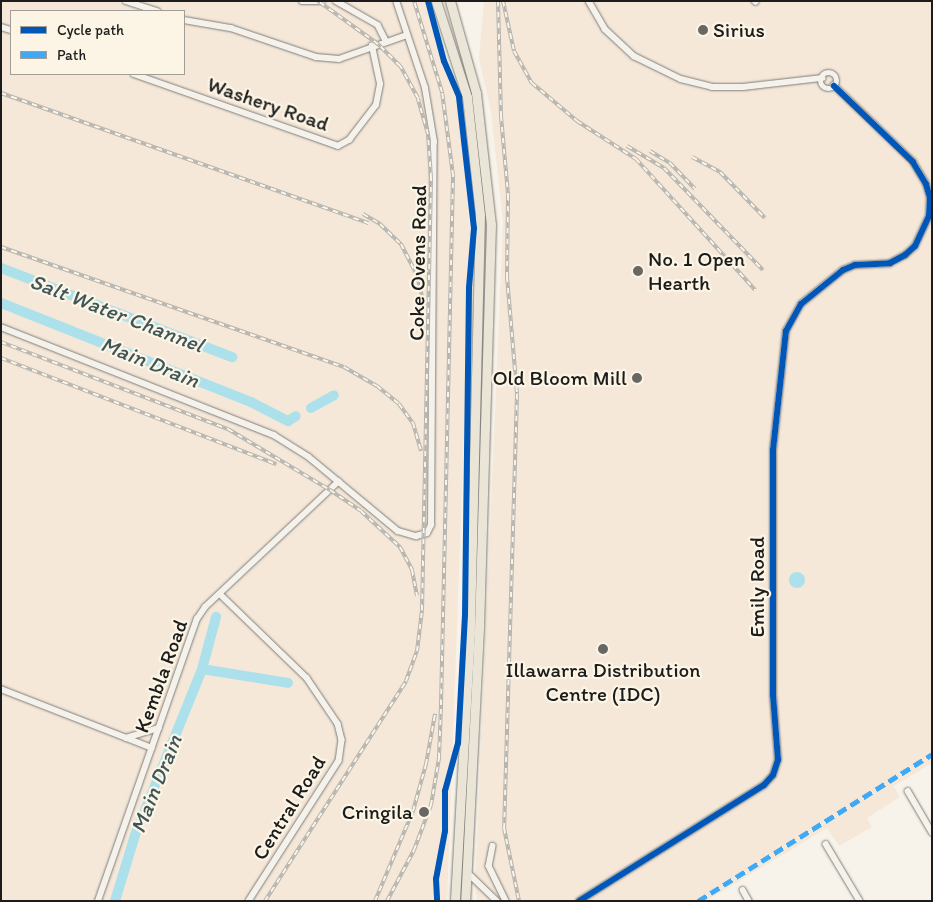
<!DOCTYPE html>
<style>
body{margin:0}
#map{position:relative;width:933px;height:902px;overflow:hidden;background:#f7f3ea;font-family:Itim,sans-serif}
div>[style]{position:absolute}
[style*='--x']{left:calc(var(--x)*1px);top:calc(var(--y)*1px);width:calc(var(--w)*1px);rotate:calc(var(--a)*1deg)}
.built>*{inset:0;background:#f5e8d9}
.water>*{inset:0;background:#ace1eb}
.round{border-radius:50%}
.river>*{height:10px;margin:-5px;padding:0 5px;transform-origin:5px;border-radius:5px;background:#ace1eb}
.roads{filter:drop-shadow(0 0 1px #7f7d79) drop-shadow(0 0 1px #7f7d79)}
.street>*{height:5.5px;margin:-2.75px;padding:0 2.75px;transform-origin:2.75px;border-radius:2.75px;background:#f5f2ec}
.street>.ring{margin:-2.75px;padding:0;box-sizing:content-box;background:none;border:5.5px solid #f5f2ec;border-radius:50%}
.primary>*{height:9px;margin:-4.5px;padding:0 4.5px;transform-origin:4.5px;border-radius:4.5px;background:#eae5d6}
.rail>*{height:4px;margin-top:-2px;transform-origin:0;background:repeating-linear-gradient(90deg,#fcf5e5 0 5.5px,#b6b4af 0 11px);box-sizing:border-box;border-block:1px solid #b6b4af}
.quiet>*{height:5px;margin-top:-2.5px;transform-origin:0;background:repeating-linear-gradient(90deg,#3fa9f5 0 10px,transparent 0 15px)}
.cycleway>*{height:6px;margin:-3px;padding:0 3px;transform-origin:3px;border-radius:3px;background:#0057b8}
.dots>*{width:14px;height:14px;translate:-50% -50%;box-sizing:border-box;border:2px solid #fcf5e5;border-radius:50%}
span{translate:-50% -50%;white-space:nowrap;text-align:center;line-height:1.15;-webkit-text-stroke:4.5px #fcf5e5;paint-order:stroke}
.poi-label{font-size:21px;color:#1c1c1c}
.left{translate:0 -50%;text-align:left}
.right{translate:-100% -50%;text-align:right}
.street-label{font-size:21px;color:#1c1c1c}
.water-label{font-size:22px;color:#3e555a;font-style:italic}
.frame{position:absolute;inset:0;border:2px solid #1c1c1c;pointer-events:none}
.legend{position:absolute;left:10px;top:10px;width:175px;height:65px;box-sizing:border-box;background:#fcf5e5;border:1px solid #a29e95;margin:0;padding:6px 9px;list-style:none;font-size:15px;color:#1c1c1c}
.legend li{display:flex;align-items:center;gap:10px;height:25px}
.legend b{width:25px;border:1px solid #a29e95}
</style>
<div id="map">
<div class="built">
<div style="clip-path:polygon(evenodd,1px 1px,426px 1px,457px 93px,471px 241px,447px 901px,1px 901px,1px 1px,11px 11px,184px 11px,184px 74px,11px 74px,11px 11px)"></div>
<div style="clip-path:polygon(484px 1px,932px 1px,932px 763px,894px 786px,900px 797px,867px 818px,872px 827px,839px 846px,827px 828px,706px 901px,477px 901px,475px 887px,503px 222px,491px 112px,479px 59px)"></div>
</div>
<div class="water">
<div class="round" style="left:789px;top:572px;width:16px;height:16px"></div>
</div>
<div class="river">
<div style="--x:1;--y:268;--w:248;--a:21.1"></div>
<div style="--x:1;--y:303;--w:269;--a:21.6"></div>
<div style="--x:251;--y:402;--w:42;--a:27.2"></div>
<div style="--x:288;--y:421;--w:9;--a:-32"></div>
<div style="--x:311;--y:408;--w:26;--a:-29"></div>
<div style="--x:202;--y:669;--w:87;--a:9.2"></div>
<div style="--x:115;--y:901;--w:69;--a:-73.1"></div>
<div style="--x:135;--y:835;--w:179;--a:-68"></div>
<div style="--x:202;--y:669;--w:54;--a:-74.9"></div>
</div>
<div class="roads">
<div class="street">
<div style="--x:126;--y:1;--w:33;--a:18"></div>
<div style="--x:302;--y:1;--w:20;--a:0"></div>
<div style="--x:336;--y:1;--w:48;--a:29.7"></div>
<div style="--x:378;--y:25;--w:18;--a:63"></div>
<div style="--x:589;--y:1;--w:32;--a:60"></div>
<div style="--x:605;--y:29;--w:40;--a:43"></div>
<div style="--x:634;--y:56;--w:52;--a:26.1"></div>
<div style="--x:681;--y:79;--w:32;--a:14"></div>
<div style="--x:712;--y:87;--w:31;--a:0"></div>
<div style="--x:743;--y:87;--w:80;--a:-6.5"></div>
<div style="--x:755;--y:1;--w:1;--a:45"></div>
<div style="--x:184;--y:20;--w:48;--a:9.7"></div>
<div style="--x:231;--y:28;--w:90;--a:18.8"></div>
<div style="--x:316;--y:57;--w:23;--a:5"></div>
<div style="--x:339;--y:59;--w:72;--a:-19.4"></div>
<div style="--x:1;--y:27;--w:10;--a:17"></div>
<div class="ring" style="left:821px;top:73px;width:10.5px;height:10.5px"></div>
<div style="--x:134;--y:74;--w:216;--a:19.4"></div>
<div style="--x:338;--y:146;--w:13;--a:-29"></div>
<div style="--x:349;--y:140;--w:44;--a:-52.4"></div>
<div style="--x:376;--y:105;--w:21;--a:-79"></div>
<div style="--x:380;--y:84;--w:39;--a:-102"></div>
<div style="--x:1;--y:327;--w:294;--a:21.6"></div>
<div style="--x:274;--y:435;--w:41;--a:32.2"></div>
<div style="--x:309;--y:457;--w:116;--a:39.7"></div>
<div style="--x:398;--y:531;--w:19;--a:16"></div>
<div style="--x:416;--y:536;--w:11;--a:-15"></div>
<div style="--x:427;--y:533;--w:9;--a:-63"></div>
<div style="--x:431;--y:525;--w:383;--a:-89.6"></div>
<div style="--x:434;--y:142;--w:55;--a:-99.5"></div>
<div style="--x:425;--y:88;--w:92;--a:-108.4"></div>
<div style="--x:220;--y:594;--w:121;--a:44"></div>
<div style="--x:307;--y:678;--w:55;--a:56"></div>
<div style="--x:338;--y:724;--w:16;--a:76"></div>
<div style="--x:342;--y:740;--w:21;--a:98"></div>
<div style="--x:339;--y:761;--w:166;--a:122.7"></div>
<div style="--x:1;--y:689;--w:162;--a:21.3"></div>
<div style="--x:126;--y:738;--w:34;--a:-17"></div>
<div style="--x:908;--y:791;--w:48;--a:59.7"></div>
<div style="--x:826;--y:844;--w:66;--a:59.2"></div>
<div style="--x:493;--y:846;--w:20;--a:101"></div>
<div style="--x:489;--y:866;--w:39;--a:64"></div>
<div style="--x:467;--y:872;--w:42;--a:44"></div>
<div style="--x:743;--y:890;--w:13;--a:61"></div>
<div style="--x:98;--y:901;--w:299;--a:-70.7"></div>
<div style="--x:197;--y:619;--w:14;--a:-56"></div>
<div style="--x:205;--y:607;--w:183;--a:-43.2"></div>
<div style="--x:579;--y:901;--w:218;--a:-32.1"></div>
<div style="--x:764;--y:785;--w:13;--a:-48"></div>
<div style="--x:773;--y:775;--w:16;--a:-72"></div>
<div style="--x:778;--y:760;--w:65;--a:-94.4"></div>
<div style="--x:773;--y:695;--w:245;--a:-90"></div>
<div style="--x:773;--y:450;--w:120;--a:-83.8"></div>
<div style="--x:786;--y:331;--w:31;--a:-61"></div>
<div style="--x:801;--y:304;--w:54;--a:-39"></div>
<div style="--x:843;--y:270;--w:13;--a:-23"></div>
<div style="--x:855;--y:265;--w:35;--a:-3"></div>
<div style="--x:890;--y:263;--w:17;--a:-28"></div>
<div style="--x:905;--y:255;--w:13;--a:-42"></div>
<div style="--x:915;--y:246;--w:33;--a:-65"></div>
<div style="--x:929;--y:216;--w:18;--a:-87"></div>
<div style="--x:930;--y:198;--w:15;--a:-106"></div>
<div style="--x:926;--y:184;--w:26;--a:-121"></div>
<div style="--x:913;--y:162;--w:110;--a:-136.1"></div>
</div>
<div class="primary">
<div style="--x:436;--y:1;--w:101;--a:72.1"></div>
<div style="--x:467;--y:97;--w:119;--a:83.7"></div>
<div style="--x:480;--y:215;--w:417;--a:91.4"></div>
<div style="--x:470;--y:632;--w:269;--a:93.2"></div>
<div style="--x:450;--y:1;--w:96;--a:74.2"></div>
<div style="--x:476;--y:93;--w:132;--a:83.5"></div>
<div style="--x:491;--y:224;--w:404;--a:91.7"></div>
<div style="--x:479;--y:628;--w:273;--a:92.9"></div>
</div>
</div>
<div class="rail">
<div style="--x:498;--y:1;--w:115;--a:88.5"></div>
<div style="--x:501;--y:116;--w:79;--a:84.9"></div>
<div style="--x:508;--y:195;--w:82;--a:90.7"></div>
<div style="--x:507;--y:277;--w:117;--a:85.1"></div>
<div style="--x:517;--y:394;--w:434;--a:91.7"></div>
<div style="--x:504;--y:828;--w:75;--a:78.4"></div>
<div style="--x:503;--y:1;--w:51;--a:77.6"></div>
<div style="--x:514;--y:51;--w:37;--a:61"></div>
<div style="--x:532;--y:83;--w:59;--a:40.2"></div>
<div style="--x:577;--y:121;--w:70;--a:32.8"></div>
<div style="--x:636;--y:159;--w:177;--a:47.7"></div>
<div style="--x:1;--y:93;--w:390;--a:19.5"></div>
<div style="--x:627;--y:146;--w:43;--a:30.7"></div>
<div style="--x:664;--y:168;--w:142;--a:45.9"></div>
<div style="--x:650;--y:151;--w:23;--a:31"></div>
<div style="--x:670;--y:163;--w:36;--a:46"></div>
<div style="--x:692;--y:157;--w:32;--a:28"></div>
<div style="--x:720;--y:172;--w:64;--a:45.6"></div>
<div style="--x:363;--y:214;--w:20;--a:30"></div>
<div style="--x:380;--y:224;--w:29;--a:44"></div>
<div style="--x:401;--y:244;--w:35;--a:63"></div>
<div style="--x:417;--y:275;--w:31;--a:77"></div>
<div style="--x:1;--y:247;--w:363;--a:19.3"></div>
<div style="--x:344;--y:367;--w:38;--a:30"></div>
<div style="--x:377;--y:386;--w:28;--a:39"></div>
<div style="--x:399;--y:404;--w:24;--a:54"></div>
<div style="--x:413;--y:423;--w:29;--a:74"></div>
<div style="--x:417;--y:298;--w:35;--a:80"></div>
<div style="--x:1;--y:342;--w:243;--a:21"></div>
<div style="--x:228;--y:429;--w:119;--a:30.9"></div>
<div style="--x:330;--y:490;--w:37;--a:34"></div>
<div style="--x:361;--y:511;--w:53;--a:42.7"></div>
<div style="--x:400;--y:547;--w:26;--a:62"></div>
<div style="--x:412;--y:570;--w:26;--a:79"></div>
<div style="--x:1;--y:358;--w:295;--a:21.1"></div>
<div style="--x:265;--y:901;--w:261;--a:-57.3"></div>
<div style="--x:406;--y:681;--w:32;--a:-70"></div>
<div style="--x:417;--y:651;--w:41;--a:-83"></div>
<div style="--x:422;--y:610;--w:432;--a:-88.8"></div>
<div style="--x:431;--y:178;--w:44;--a:-93.9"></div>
<div style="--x:428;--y:134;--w:37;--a:-106"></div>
<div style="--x:418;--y:98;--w:37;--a:-119"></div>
<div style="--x:400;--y:66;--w:31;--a:-135"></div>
<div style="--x:378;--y:44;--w:74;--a:-144.4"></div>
<div style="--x:375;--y:901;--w:98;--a:-67.1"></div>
<div style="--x:413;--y:811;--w:49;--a:-74.5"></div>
<div style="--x:426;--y:764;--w:51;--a:-79.8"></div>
<div style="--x:387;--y:901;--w:58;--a:-62.1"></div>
<div style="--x:414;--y:850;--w:48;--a:-69.3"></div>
<div style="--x:431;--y:805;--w:48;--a:-80.3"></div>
<div style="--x:439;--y:758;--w:53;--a:-87.8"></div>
<div style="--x:441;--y:705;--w:530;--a:-88.7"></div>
<div style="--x:453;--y:175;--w:84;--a:-97.5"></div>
<div style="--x:442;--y:92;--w:95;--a:-107.1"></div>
</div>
<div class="quiet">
<div style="--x:698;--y:901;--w:276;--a:-32.1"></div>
</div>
<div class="cycleway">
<div style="--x:428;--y:1;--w:62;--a:75.1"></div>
<div style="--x:444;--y:61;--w:39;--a:67"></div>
<div style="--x:459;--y:97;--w:132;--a:83.5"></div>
<div style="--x:474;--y:228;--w:60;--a:94.8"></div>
<div style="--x:469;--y:288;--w:327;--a:90.7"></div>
<div style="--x:465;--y:615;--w:128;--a:93.1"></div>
<div style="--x:458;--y:743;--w:50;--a:105.2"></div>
<div style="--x:445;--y:791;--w:40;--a:90"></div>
<div style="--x:445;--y:831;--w:49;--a:100.6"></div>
<div style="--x:436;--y:879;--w:22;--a:87"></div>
<div style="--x:579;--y:901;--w:218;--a:-32.1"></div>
<div style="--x:764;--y:785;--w:13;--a:-48"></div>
<div style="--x:773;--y:775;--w:16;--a:-72"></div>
<div style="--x:778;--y:760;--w:65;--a:-94.4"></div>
<div style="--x:773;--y:695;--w:245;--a:-90"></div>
<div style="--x:773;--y:450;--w:120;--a:-83.8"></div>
<div style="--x:786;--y:331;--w:31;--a:-61"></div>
<div style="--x:801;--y:304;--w:54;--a:-39"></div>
<div style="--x:843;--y:270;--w:13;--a:-23"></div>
<div style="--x:855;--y:265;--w:35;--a:-3"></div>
<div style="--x:890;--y:263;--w:17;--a:-28"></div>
<div style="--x:905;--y:255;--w:13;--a:-42"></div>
<div style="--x:915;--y:246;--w:33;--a:-65"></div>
<div style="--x:929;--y:216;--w:18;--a:-87"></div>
<div style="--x:930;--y:198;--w:15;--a:-106"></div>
<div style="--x:926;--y:184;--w:26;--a:-121"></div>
<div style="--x:913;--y:162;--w:110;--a:-136.1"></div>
</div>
<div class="dots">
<div style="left:703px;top:30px;background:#696764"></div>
<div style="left:638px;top:271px;background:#696764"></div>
<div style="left:637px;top:378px;background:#696764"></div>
<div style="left:603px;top:649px;background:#696764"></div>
<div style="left:424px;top:812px;background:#696764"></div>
</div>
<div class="poi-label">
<span class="left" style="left:713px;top:30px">Sirius</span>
<span class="left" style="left:648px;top:271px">No. 1 Open<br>Hearth</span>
<span class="right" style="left:627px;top:378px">Old Bloom Mill</span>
<span style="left:603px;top:682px">Illawarra Distribution<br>Centre (IDC)</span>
<span class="right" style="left:413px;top:812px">Cringila</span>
</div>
<div class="street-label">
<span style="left:268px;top:104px;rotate:19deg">Washery Road</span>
<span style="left:418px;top:263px;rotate:-89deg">Coke Ovens Road</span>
<span style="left:757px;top:587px;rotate:-90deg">Emily Road</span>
<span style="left:161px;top:676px;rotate:-70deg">Kembla Road</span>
<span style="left:289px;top:808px;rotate:-58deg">Central Road</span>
</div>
<div class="water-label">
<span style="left:117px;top:313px;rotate:21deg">Salt Water Channel</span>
<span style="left:150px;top:362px;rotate:22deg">Main Drain</span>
<span style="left:156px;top:784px;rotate:-68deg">Main Drain</span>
</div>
<div class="frame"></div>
<ul class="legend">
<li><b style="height:6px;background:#0057b8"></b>Cycle path</li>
<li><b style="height:6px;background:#3fa9f5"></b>Path</li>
</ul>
</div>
